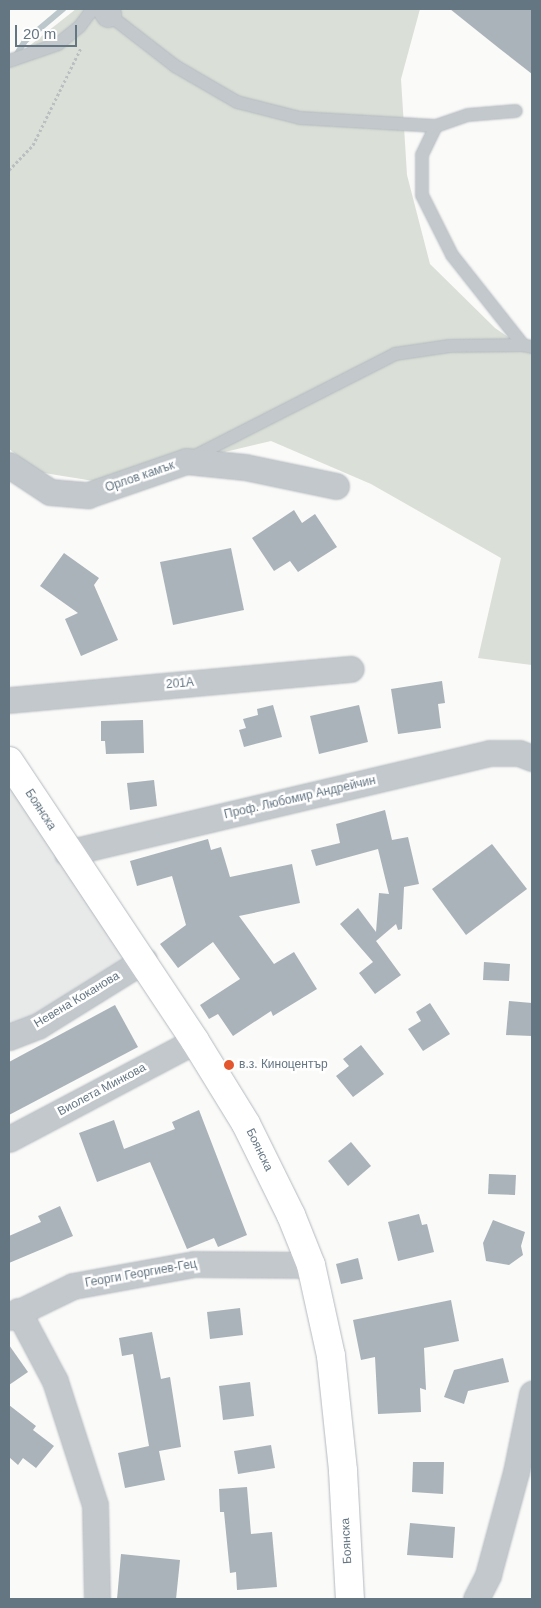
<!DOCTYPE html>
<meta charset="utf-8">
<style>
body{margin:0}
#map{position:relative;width:541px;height:1608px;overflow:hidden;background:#fafaf8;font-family:Helvetica,sans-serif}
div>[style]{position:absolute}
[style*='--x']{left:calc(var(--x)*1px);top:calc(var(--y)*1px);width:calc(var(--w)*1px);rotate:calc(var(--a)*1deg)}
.built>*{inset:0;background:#e8e9e9}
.green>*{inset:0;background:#dadfd7}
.stream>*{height:6px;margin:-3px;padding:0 3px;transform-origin:3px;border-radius:3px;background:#bbc7cb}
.building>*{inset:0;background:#aab3b9}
.path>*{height:3px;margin-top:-1.5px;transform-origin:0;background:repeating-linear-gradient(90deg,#bbbfc2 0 2.5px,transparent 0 5px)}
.roads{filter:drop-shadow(0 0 1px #b3babf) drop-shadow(0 0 1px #b3babf)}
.lane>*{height:12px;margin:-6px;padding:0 6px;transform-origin:6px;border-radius:6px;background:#c3c8cc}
.street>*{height:25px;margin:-12.5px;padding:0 12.5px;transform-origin:12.5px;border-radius:12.5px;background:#c3c8cc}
.secondary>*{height:28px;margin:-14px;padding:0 14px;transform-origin:14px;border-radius:14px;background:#fff}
.dots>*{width:14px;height:14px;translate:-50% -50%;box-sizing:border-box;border:2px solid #fff;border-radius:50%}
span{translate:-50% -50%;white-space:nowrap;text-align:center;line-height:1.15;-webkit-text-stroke:5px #fff;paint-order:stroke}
.street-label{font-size:12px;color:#657683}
.poi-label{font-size:12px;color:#657683}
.left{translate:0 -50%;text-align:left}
.frame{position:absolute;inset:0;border:10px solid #657683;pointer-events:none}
.scale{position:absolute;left:15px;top:25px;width:62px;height:22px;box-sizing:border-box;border:2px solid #657683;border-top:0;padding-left:6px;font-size:15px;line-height:18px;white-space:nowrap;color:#657683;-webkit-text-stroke:4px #fff;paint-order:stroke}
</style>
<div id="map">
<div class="built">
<div style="clip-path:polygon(9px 761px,144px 960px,9px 1037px)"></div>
</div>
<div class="green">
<div style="clip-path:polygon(76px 9px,420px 9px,401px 79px,407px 175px,430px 264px,495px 328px,532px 353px,532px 665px,478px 658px,501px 558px,371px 484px,271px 441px,100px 482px,38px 472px,9px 449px,9px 62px)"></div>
</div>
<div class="stream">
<div style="--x:15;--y:57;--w:19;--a:-58"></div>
<div style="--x:25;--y:41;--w:50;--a:-40.1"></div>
</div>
<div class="building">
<div style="clip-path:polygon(450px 9px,532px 9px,532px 74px,500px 49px)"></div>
<div style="clip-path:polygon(294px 510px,302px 523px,315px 514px,337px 547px,298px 572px,290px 561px,274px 571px,252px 538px)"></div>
<div style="clip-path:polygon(231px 548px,244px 610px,173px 625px,160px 562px)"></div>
<div style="clip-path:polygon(64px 553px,99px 578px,94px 585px,118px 640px,81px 656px,65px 619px,78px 613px,40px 586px)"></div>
<div style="clip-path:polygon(442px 681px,445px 703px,438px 704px,441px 728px,398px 734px,391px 689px)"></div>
<div style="clip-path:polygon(273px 705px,282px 737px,244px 747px,239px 730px,246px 728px,243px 719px,258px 715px,257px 709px)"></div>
<div style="clip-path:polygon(359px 705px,368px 742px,319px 754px,310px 716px)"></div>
<div style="clip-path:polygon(143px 720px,144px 753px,106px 754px,105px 741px,101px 741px,101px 721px)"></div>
<div style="clip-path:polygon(154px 780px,157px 806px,130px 810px,127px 783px)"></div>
<div style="clip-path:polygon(385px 810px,392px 840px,408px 837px,419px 884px,404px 887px,402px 929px,398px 930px,396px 924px,376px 941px,401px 975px,375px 994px,359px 973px,373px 962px,340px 924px,358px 908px,376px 932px,379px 893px,389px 894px,378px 849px,316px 866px,311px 850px,340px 843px,336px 824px)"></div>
<div style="clip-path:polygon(208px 839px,211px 850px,221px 847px,230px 877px,292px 864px,300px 903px,239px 916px,274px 964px,294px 952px,317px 989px,273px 1016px,271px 1011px,233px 1036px,218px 1014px,209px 1019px,200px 1005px,240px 979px,213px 942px,178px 968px,160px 944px,186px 925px,172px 876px,137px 886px,130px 861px)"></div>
<div style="clip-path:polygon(492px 844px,527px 889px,466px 935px,432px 889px)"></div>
<div style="clip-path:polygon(484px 962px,510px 964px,509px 981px,483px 980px)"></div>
<div style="clip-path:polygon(509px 1001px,532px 1003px,532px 1036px,506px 1035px)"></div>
<div style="clip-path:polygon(430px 1003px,450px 1034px,423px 1051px,408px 1029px,421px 1021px,416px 1012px)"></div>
<div style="clip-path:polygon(115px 1005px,138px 1047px,9px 1115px,9px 1062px)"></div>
<div style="clip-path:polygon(361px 1045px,384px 1074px,353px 1097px,336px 1076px,349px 1066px,343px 1059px)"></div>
<div style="clip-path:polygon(199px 1110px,247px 1235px,218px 1247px,214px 1238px,187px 1249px,150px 1162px,97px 1182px,79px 1133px,114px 1120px,124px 1149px,175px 1129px,172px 1122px)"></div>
<div style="clip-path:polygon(351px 1142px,371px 1166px,348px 1186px,328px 1161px)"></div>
<div style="clip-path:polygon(489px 1174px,516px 1175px,515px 1195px,488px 1194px)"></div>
<div style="clip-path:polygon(60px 1206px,73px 1236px,9px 1263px,9px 1236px,41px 1222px,38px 1216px)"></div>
<div style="clip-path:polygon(419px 1214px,422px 1225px,427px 1224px,434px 1252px,398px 1261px,388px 1222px)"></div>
<div style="clip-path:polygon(493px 1220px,525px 1232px,521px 1246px,523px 1255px,509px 1265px,486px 1261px,483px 1243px)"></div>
<div style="clip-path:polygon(358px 1258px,363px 1279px,341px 1284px,336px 1264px)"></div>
<div style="clip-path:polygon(451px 1300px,459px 1341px,424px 1348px,426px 1390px,420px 1388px,421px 1412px,378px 1414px,375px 1357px,361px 1360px,353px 1320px)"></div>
<div style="clip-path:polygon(240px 1308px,243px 1335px,210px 1339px,207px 1312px)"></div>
<div style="clip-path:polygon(152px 1332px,161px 1379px,170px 1377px,181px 1447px,159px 1451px,165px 1480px,125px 1488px,118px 1453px,149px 1446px,133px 1354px,122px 1356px,119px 1338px)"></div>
<div style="clip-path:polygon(9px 1345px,28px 1372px,9px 1385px)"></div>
<div style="clip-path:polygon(503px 1358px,509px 1382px,468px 1391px,464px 1404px,444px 1397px,454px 1370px)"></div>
<div style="clip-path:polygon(250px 1382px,254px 1416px,223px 1420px,219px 1386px)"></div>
<div style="clip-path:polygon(9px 1405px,36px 1426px,33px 1430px,54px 1446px,36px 1468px,23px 1458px,18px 1465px,9px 1457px)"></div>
<div style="clip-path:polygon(271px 1445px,275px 1468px,238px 1474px,234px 1451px)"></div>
<div style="clip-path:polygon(413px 1462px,444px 1462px,443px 1494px,412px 1492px)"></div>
<div style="clip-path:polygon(247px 1487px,251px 1534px,272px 1532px,277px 1587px,237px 1590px,236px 1572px,230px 1573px,224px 1512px,220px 1512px,219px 1489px)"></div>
<div style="clip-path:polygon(410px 1523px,455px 1527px,453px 1558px,407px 1555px)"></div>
<div style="clip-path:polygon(121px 1554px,180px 1560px,176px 1599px,117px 1599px)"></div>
</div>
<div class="path">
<div style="--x:9;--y:170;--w:35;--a:-46"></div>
<div style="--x:33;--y:145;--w:108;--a:-63.7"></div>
</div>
<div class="roads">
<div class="lane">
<div style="--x:108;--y:14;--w:85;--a:37.8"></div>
<div style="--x:175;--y:66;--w:72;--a:30.1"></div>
<div style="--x:237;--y:102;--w:65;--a:14.3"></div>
<div style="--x:300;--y:118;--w:136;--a:3.4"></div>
<div style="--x:436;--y:126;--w:34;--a:-19"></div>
<div style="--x:468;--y:115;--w:48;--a:-4.8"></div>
<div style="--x:9;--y:61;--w:52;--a:-19.1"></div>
<div style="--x:58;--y:44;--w:28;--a:-39"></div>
<div style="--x:80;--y:26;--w:21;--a:-53"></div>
<div style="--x:436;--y:126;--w:32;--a:116"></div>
<div style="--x:422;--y:155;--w:40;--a:90"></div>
<div style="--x:422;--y:195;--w:67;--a:63.4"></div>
<div style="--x:452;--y:255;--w:115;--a:51.7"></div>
<div style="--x:191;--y:458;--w:229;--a:-27"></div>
<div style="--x:395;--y:354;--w:55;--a:-8.4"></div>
<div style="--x:449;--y:346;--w:74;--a:-0.8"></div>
<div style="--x:523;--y:345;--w:9;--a:13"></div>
</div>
<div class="street">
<div style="--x:105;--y:9;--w:6;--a:59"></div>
<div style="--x:9;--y:465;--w:49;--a:33.4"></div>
<div style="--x:50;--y:492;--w:38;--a:5"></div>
<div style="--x:88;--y:495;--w:104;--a:-19.1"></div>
<div style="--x:186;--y:461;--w:59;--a:5.8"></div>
<div style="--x:245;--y:467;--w:93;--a:11.8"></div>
<div style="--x:9;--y:700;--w:343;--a:-5.2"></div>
<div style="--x:67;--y:853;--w:435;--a:-13.3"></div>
<div style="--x:490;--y:753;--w:29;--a:0"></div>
<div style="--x:519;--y:753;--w:14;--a:21"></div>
<div style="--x:9;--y:1037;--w:31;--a:-21"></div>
<div style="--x:38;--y:1026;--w:125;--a:-31.9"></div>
<div style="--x:9;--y:1139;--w:210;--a:-27.8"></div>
<div style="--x:18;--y:1311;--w:79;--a:62.1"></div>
<div style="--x:55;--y:1381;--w:130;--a:72.1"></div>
<div style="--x:95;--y:1505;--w:94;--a:88.8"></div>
<div style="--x:9;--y:1317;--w:71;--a:-25.8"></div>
<div style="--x:73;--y:1286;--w:123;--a:-10.3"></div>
<div style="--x:194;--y:1264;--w:117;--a:0.5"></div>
<div style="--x:476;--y:1599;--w:27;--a:-63"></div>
<div style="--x:488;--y:1575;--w:107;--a:-74.8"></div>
<div style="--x:516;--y:1472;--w:80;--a:-78.4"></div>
</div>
<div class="secondary">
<div style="--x:9;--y:761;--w:336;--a:56.4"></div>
<div style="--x:195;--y:1041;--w:97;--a:58.4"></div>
<div style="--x:246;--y:1124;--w:102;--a:63.7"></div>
<div style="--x:291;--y:1215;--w:54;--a:68.2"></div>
<div style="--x:311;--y:1265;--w:93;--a:77.6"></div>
<div style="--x:331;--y:1356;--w:116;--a:84"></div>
<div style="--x:343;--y:1471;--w:128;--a:86.9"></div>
</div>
</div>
<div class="dots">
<div style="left:229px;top:1065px;background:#e4572e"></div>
</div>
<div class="street-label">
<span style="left:140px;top:477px;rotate:-19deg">Орлов камък</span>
<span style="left:180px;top:684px;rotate:-5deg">201А</span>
<span style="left:300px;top:798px;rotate:-13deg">Проф. Любомир Андрейчин</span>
<span style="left:40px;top:810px;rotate:57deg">Боянска</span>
<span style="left:77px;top:1000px;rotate:-31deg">Невена Коканова</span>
<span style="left:102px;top:1090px;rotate:-28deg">Виолета Минкова</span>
<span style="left:259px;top:1150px;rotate:64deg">Боянска</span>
<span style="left:141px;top:1274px;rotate:-10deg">Георги Георгиев-Гец</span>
<span style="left:347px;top:1541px;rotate:-93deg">Боянска</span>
</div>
<div class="poi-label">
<span class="left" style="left:239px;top:1065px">в.з. Киноцентър</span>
</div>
<div class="frame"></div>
<div class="scale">20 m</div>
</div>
